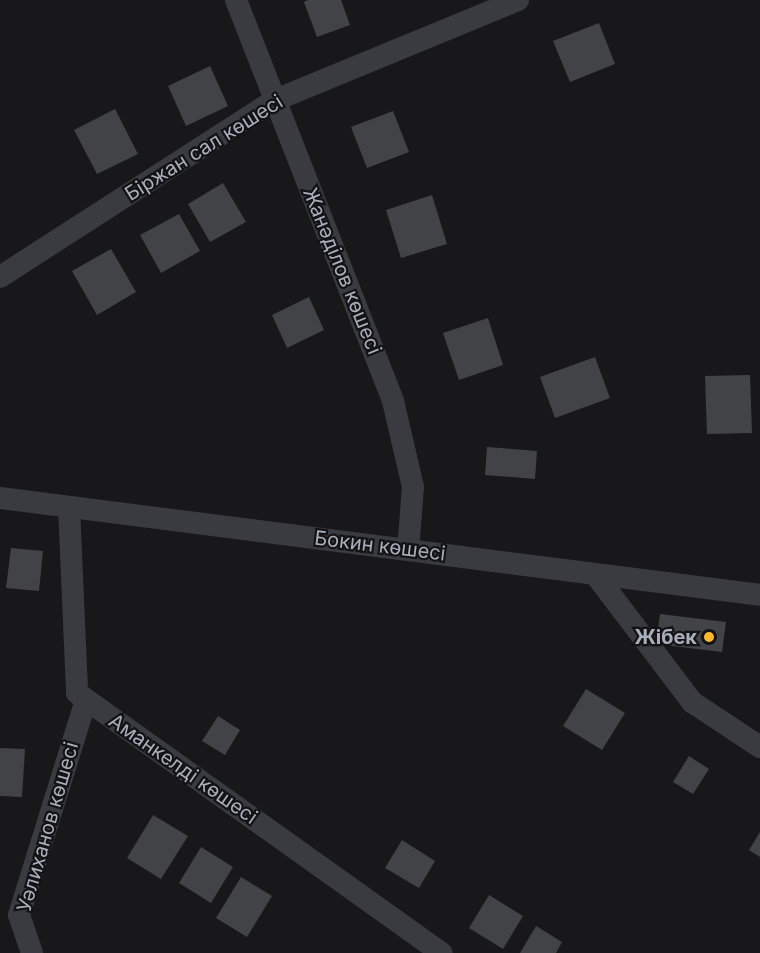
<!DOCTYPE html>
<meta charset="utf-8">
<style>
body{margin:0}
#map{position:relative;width:760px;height:953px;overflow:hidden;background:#18181a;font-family:Inter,sans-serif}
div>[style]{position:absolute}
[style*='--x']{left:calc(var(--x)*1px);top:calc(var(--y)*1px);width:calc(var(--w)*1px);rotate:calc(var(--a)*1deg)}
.building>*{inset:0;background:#424347}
.minor>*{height:22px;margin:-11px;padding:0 11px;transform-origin:11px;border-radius:11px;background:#3a3b41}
.dots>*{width:16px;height:16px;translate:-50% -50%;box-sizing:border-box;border:3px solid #131315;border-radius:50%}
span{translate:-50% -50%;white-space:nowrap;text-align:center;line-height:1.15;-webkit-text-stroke:4.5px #131315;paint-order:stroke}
.street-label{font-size:20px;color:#a9aebb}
.poi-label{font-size:20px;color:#a9aebb;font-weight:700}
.right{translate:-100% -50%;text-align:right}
</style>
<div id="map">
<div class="building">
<div style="clip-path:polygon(308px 0,341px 0,350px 25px,317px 37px,304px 2px)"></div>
<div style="clip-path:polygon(599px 23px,615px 64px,570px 82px,553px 41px)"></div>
<div style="clip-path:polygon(210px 66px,228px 106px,186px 126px,168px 86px)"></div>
<div style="clip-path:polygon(115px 109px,138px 154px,97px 174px,74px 130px)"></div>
<div style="clip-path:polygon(393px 111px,409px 152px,367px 168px,351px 127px)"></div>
<div style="clip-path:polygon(223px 183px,246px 222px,210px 242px,188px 204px)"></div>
<div style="clip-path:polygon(432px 195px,447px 244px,401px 258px,386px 210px)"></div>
<div style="clip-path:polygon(179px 214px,200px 251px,161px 273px,140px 235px)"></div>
<div style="clip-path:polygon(111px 249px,136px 292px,97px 315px,72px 271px)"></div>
<div style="clip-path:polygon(309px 297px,324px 330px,287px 348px,272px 315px)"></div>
<div style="clip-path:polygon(488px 318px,503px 365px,459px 380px,443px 333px)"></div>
<div style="clip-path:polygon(595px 357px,610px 398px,555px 418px,540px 377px)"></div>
<div style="clip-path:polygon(750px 375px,752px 433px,707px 434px,705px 376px)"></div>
<div style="clip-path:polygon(487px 447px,537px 451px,535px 479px,485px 475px)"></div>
<div style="clip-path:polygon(11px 548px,43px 551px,39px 591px,6px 588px)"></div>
<div style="clip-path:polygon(660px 614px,726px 622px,722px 652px,656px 644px)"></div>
<div style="clip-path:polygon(586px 689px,625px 713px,602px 750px,563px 726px)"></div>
<div style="clip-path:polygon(218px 716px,240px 730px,225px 755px,202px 741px)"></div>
<div style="clip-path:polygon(0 748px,25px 749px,22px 797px,0 796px)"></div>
<div style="clip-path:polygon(689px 756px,709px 769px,693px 794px,673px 782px)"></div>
<div style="clip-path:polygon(153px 815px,188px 836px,161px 879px,127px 858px)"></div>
<div style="clip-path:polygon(760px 832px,760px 857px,749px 850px)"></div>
<div style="clip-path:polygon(402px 840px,435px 861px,419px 888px,385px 868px)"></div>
<div style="clip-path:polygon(201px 847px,233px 867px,211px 903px,179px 883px)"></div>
<div style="clip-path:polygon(241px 877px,272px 896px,247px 937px,216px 918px)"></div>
<div style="clip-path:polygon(489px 895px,523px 916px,503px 949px,469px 928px)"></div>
<div style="clip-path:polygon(536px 926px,562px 942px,556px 953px,520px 953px)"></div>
</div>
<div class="minor">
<div style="--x:236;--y:0;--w:431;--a:68.6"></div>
<div style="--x:393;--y:401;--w:88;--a:76.9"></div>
<div style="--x:413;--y:487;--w:63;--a:94.5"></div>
<div style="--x:0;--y:277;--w:325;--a:-32.8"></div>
<div style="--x:273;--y:101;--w:265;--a:-22.4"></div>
<div style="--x:0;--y:498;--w:766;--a:7.27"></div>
<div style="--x:69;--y:507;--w:186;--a:87.5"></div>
<div style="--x:77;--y:693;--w:448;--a:35.5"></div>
<div style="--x:595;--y:574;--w:161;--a:52.8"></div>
<div style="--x:692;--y:702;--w:82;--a:33.5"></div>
<div style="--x:32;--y:953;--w:40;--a:-108.9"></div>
<div style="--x:19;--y:915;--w:225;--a:-72.7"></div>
</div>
<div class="dots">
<div style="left:709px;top:637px;background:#ffb82b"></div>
</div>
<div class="street-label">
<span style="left:204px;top:148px;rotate:-32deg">Біржан сал көшесі</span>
<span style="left:342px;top:271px;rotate:68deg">Жанәділов көшесі</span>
<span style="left:380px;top:546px;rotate:7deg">Бокин көшесі</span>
<span style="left:183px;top:769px;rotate:35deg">Аманкелді көшесі</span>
<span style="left:48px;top:827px;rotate:-74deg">Уәлиханов көшесі</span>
</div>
<div class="poi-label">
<span class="right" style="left:697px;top:637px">Жібек</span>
</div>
</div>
